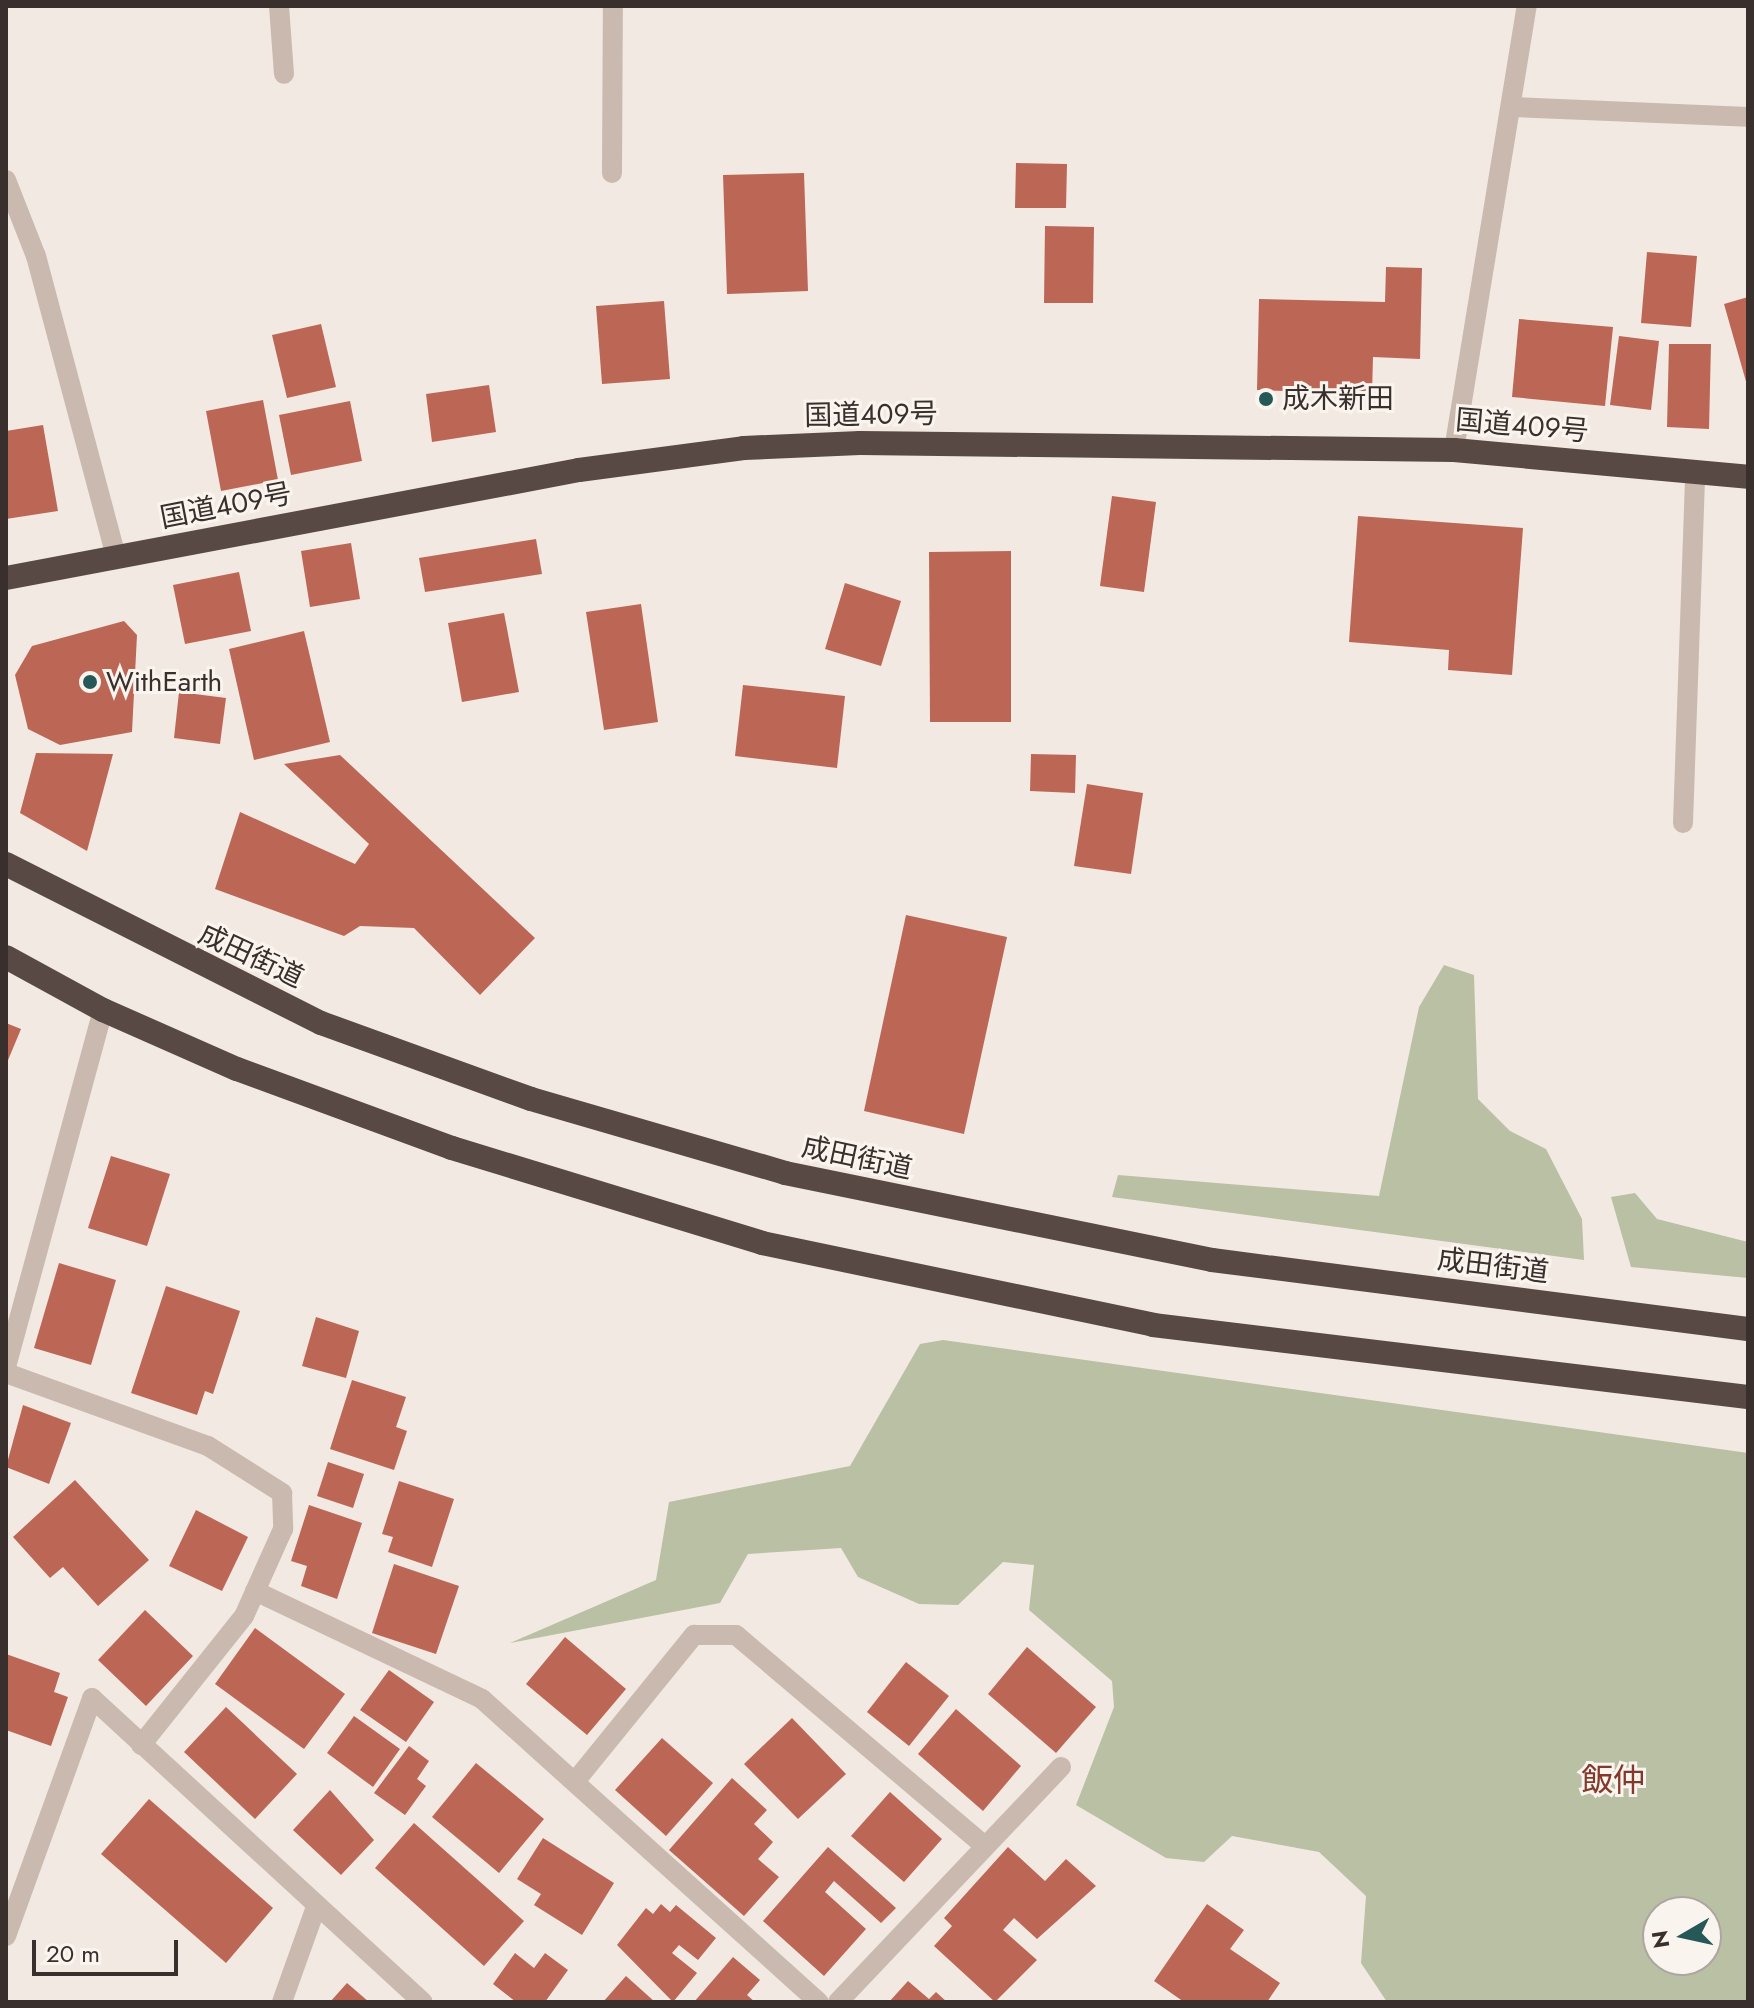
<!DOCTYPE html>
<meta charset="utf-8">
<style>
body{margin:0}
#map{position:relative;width:1754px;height:2008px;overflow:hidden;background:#f2e9e2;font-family:Jost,"Noto Sans JP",sans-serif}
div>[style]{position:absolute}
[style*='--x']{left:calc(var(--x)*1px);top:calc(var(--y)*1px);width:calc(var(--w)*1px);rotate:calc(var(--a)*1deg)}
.green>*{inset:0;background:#b9c0a3}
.building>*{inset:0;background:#bc6756}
.minor>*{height:20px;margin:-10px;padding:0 10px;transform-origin:10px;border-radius:10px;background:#cab9af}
.highway>*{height:24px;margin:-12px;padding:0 12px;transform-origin:12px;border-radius:12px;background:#594944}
.dots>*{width:22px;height:22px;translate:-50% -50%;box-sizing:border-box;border:4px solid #faf4ef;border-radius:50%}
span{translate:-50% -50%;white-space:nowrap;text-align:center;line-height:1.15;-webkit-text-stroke:6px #faf4ef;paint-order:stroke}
.poi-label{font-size:28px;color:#392f2c}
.left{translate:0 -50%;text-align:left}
.street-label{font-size:28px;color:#392f2c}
.quarter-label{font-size:32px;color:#82392b}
.frame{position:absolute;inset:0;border:8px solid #392f2c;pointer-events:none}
.north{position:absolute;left:1642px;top:1896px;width:80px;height:80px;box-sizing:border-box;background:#faf4ef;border:2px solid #ada5a1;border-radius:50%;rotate:261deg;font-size:22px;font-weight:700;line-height:32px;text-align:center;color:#392f2c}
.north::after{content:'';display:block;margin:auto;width:28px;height:36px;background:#255857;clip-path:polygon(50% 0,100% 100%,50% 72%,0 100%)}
.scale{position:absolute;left:32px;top:1940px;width:146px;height:36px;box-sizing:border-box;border:4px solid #392f2c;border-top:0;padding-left:10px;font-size:24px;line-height:28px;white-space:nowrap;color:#392f2c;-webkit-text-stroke:6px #faf4ef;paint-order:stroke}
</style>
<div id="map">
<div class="green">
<div style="clip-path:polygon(1444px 965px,1474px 975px,1478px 1099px,1510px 1131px,1546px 1149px,1582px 1219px,1584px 1260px,1112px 1197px,1118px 1175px,1379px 1196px,1419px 1007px)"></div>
<div style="clip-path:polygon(1635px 1193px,1657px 1219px,1748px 1242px,1748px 1278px,1631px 1267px,1611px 1197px)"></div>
<div style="clip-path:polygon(evenodd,943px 1340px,1748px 1453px,1748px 2002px,1387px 2002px,1361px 1963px,1366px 1896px,1319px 1852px,1232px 1836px,1204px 1862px,1166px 1858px,1076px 1805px,1114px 1707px,1112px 1681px,1029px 1610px,1034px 1565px,1003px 1562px,958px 1605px,919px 1604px,858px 1577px,841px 1548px,748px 1554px,720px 1603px,510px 1643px,656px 1580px,669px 1502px,850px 1466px,920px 1344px,943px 1340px,1706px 1912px,1706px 1960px,1658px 1960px,1658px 1912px,1706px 1912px)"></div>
</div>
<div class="building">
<div style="clip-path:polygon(1016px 163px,1067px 164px,1066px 208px,1015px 208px)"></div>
<div style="clip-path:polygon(804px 173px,808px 291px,727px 294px,723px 175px)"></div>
<div style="clip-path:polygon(1045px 226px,1094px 227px,1093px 303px,1044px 303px)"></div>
<div style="clip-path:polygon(1647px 252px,1697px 256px,1691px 327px,1641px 323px)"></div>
<div style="clip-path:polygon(1386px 267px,1422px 268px,1420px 359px,1373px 357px,1372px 394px,1257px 390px,1259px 299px,1385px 302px)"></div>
<div style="clip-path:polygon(1748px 297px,1748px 385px,1747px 385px,1724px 304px)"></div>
<div style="clip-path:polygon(664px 301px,670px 379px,602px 384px,596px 306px)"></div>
<div style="clip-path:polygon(1519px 319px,1613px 327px,1605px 406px,1512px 397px)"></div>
<div style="clip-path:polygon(321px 324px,336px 387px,287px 398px,272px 335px)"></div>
<div style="clip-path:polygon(1619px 336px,1659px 341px,1651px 410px,1610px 405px)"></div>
<div style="clip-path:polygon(1669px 344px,1711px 344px,1709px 429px,1667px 427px)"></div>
<div style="clip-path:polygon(489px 385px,496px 432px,432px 442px,426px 394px)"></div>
<div style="clip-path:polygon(263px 400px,278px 480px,221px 491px,206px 411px)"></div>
<div style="clip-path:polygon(350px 401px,362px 461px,291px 475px,279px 415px)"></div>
<div style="clip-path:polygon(43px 425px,58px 511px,6px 519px,6px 431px)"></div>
<div style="clip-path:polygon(1112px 496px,1156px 502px,1144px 592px,1100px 586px)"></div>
<div style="clip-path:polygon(1358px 516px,1523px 528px,1512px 675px,1448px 670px,1449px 650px,1349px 642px)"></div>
<div style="clip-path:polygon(536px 539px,542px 574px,425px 592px,419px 558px)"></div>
<div style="clip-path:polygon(351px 543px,360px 599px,310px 607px,301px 551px)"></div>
<div style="clip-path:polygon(1011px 551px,1011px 722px,930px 722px,929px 552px)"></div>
<div style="clip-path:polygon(239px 572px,251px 631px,185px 644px,173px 585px)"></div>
<div style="clip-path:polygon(845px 583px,901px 601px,881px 666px,825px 649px)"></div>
<div style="clip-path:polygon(641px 604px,658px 722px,604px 730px,586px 612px)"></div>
<div style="clip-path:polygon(504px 613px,519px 692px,462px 702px,448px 623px)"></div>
<div style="clip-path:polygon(124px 621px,137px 635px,132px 732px,60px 745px,28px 729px,15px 675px,32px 646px)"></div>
<div style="clip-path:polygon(304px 631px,330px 742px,254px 760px,229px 649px)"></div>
<div style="clip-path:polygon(743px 685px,845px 696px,837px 768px,735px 756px)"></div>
<div style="clip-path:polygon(179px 692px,226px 698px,220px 744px,174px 738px)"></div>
<div style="clip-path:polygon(36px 753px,113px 754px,87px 851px,20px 813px)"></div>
<div style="clip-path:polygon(1031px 754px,1076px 755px,1075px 793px,1030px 791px)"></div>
<div style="clip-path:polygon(340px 755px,535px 938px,480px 995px,414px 928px,360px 926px,344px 936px,215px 889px,240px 812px,355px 864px,369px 844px,284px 764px)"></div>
<div style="clip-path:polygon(1087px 784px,1143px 793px,1131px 874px,1074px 866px)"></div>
<div style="clip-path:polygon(906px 915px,1007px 937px,964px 1134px,864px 1111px)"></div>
<div style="clip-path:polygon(6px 1023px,21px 1029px,6px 1065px)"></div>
<div style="clip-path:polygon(111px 1156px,170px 1174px,147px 1246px,88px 1228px)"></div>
<div style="clip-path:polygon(59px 1263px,116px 1280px,91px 1365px,34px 1348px)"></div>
<div style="clip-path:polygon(166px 1286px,240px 1311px,213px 1394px,205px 1391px,197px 1415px,131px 1393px)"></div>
<div style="clip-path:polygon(316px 1317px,359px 1331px,346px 1378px,302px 1366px)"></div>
<div style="clip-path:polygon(352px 1380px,406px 1397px,396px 1427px,407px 1431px,394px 1470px,330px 1449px)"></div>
<div style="clip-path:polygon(23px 1405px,71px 1423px,49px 1484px,6px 1467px)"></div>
<div style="clip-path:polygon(328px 1462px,364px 1474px,353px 1508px,317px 1496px)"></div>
<div style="clip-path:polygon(75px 1480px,149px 1560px,98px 1606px,63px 1567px,50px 1578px,13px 1537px)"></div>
<div style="clip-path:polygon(399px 1481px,454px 1499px,432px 1567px,388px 1552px,393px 1537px,382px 1534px)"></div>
<div style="clip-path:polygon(309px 1505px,362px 1523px,337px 1599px,301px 1586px,307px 1566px,291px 1561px)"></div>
<div style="clip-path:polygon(196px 1510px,248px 1537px,222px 1591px,169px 1566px)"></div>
<div style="clip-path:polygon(394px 1564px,459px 1586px,436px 1654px,372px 1633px)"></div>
<div style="clip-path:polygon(145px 1610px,193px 1656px,146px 1706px,98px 1660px)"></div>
<div style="clip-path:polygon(255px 1628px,345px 1694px,304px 1749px,215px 1684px)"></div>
<div style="clip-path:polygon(565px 1637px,626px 1689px,587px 1735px,526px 1684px)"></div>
<div style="clip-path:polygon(1027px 1647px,1096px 1707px,1056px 1753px,988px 1694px)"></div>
<div style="clip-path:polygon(6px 1654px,60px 1673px,54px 1692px,68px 1697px,51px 1746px,6px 1730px)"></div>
<div style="clip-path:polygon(906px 1662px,949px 1696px,909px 1746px,867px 1712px)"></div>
<div style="clip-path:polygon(389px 1670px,434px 1702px,406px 1742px,360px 1710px)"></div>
<div style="clip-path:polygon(226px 1707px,297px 1774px,255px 1819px,184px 1752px)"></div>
<div style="clip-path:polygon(956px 1709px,1021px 1766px,983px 1811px,918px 1754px)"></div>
<div style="clip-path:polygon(354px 1716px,400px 1749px,373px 1787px,327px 1753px)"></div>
<div style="clip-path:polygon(792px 1718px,846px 1774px,798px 1819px,744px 1764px)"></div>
<div style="clip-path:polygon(662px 1738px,713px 1783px,666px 1836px,615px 1790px)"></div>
<div style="clip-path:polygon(409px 1746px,429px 1761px,417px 1779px,426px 1786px,405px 1815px,374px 1793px)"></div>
<div style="clip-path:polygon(476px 1763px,544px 1819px,499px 1873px,432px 1817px)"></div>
<div style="clip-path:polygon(732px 1778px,767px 1810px,754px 1824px,773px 1842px,758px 1859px,779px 1877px,744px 1916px,669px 1850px)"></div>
<div style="clip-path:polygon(330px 1790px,374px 1840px,341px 1875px,293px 1830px)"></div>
<div style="clip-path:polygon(890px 1792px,942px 1839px,904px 1882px,851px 1836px)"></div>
<div style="clip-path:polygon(149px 1799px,273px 1908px,226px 1963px,101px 1854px)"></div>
<div style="clip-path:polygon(414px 1823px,524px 1921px,484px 1966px,375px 1868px)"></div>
<div style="clip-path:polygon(543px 1838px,614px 1883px,582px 1935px,534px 1905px,541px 1894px,517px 1879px)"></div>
<div style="clip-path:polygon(828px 1847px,896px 1908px,881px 1923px,834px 1881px,825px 1892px,866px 1929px,824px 1976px,763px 1921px)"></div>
<div style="clip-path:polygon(1008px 1847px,1045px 1881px,1066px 1859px,1096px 1886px,1037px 1939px,1014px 1918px,1003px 1930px,1037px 1960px,995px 2002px,934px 1946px,952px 1926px,944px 1918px)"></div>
<div style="clip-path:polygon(661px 1904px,670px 1912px,676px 1905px,716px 1938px,698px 1960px,679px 1945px,672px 1953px,697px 1973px,673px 2002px,617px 1945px,646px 1908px,653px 1914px)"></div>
<div style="clip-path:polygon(1207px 1904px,1244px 1930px,1230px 1949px,1280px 1983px,1267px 2002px,1184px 2002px,1154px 1981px)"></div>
<div style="clip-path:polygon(515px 1953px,534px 1968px,545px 1953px,568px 1970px,545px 2002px,516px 2002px,493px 1984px)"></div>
<div style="clip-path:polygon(733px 1957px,760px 1980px,747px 1995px,755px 2002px,694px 2002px)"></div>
<div style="clip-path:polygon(626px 1976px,655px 2002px,603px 2002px)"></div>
<div style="clip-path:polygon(908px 1981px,929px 1999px,936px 1992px,947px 2002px,889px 2002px)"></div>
<div style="clip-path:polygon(347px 1983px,369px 2002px,330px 2002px)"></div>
</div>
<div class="minor">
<div style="--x:279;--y:6;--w:68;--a:85.8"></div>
<div style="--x:1512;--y:107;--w:236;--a:2.4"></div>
<div style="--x:612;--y:173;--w:167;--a:-89.7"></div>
<div style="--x:6;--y:180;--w:82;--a:68.5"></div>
<div style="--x:36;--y:256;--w:311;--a:75.1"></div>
<div style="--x:1454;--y:450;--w:450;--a:-80.7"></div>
<div style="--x:1683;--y:823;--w:351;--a:-88"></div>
<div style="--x:6;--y:1367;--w:370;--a:-74.8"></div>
<div style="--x:6;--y:1373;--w:215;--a:19.9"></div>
<div style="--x:208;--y:1446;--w:88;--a:32.4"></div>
<div style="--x:282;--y:1493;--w:36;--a:88"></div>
<div style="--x:283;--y:1529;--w:95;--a:114.1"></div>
<div style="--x:244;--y:1616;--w:165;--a:128.6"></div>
<div style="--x:255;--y:1591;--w:251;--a:25.4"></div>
<div style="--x:482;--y:1699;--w:453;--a:42"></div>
<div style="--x:577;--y:1779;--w:186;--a:-50.9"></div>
<div style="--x:694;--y:1635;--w:42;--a:0"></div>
<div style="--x:736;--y:1635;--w:326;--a:40.3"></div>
<div style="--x:6;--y:1936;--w:253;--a:-70.1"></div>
<div style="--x:92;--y:1698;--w:449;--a:42.6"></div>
<div style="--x:282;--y:2002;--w:98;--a:-70.3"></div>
<div style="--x:838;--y:2002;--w:324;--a:-46.5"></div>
</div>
<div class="highway">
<div style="--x:6;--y:578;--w:583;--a:-10.67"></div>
<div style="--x:579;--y:470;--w:166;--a:-7.6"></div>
<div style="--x:744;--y:448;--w:116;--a:-2.5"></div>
<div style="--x:860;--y:443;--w:594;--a:0.68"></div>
<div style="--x:1454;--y:450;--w:295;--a:5.2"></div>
<div style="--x:6;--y:864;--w:353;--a:26.8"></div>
<div style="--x:321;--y:1023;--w:223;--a:19.9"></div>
<div style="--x:531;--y:1099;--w:265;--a:16.2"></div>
<div style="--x:785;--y:1173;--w:436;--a:11.5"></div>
<div style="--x:1212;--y:1260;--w:540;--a:7.34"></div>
<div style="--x:6;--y:957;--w:111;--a:28.7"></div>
<div style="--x:103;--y:1010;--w:146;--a:23.8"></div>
<div style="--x:237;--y:1069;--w:229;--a:20.2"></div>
<div style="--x:452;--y:1148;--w:324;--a:17"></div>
<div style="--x:762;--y:1243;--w:400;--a:11.8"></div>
<div style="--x:1153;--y:1325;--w:599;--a:6.9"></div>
</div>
<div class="dots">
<div style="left:1266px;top:399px;background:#255857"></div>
<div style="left:90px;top:682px;background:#255857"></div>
</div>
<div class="poi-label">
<span class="left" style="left:1282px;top:399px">成木新田</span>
<span class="left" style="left:106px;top:682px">WithEarth</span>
</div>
<div class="street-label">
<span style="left:871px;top:415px;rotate:-1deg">国道409号</span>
<span style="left:1522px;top:426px;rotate:5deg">国道409号</span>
<span style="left:226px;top:506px;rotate:-11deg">国道409号</span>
<span style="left:251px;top:956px;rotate:25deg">成田街道</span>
<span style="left:857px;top:1158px;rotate:12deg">成田街道</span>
<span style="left:1493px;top:1266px;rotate:7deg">成田街道</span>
</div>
<div class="quarter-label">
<span style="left:1613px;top:1780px">飯仲</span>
</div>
<div class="frame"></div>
<div class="north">N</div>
<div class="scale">20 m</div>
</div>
